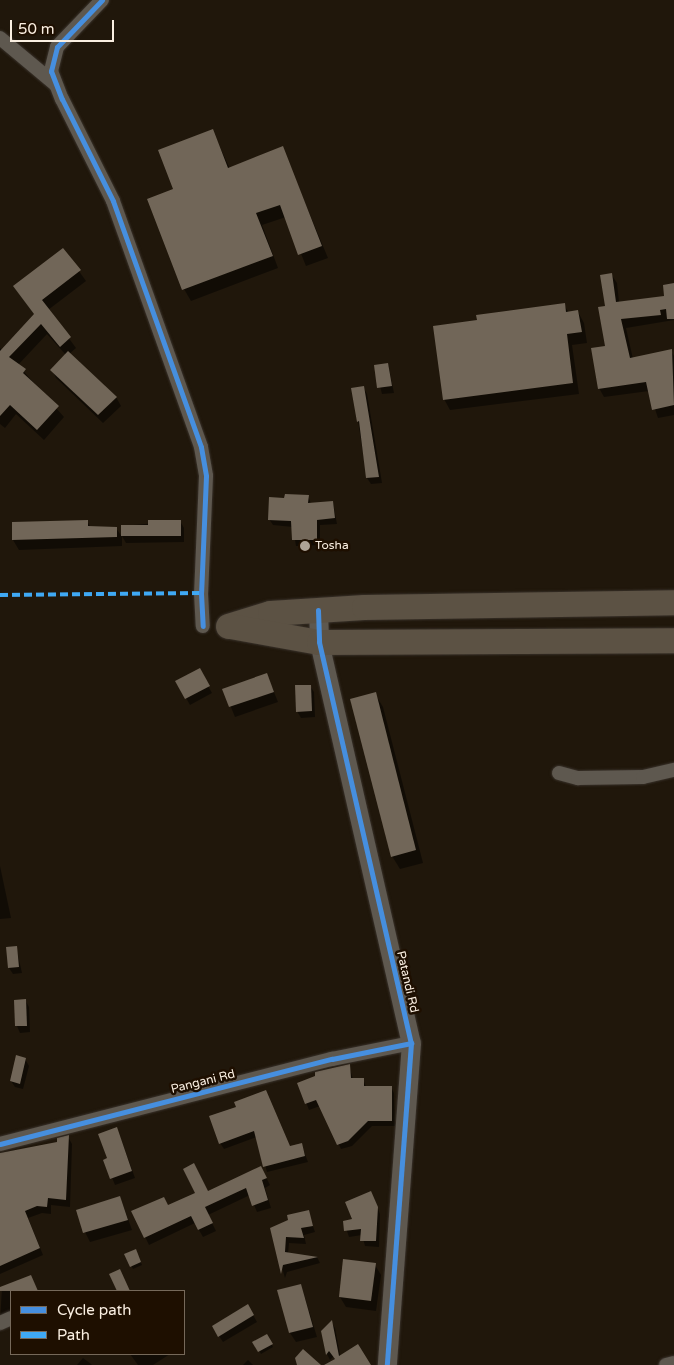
<!DOCTYPE html>
<style>
body{margin:0}
#map{position:relative;width:674px;height:1365px;overflow:hidden;background:#20170b;font-family:"Varela Round",sans-serif}
div>[style]{position:absolute}
[style*='--x']{left:calc(var(--x)*1px);top:calc(var(--y)*1px);width:calc(var(--w)*1px);rotate:calc(var(--a)*1deg)}
.shadow>*{inset:0;background:#0007}
.building>*{inset:0;background:#716658}
.roads{filter:drop-shadow(0 0 1px #39322b) drop-shadow(0 0 1px #39322b)}
.street>*{height:14px;margin:-7px;padding:0 7px;transform-origin:7px;border-radius:7px;background:#5e584f}
.secondary>*{height:19px;margin:-9.5px;padding:0 9.5px;transform-origin:9.5px;border-radius:9.5px;background:#5e584f}
.highway>*{height:25px;margin:-12.5px;padding:0 12.5px;transform-origin:12.5px;border-radius:12.5px;background:#5c5244}
.quiet>*{height:4px;margin-top:-2px;transform-origin:0;background:repeating-linear-gradient(90deg,#3fa9f5 0 8px,transparent 0 12px)}
.cycleway>*{height:5px;margin:-2.5px;padding:0 2.5px;transform-origin:2.5px;border-radius:2.5px;background:#468fdf}
.dots>*{width:14px;height:14px;translate:-50% -50%;box-sizing:border-box;border:2px solid #1e0f00;border-radius:50%}
span{translate:-50% -50%;white-space:nowrap;text-align:center;line-height:1.15;-webkit-text-stroke:5px #1e0f00;paint-order:stroke}
.poi-label{font-size:12px;color:#faefe1}
.left{translate:0 -50%;text-align:left}
.street-label{font-size:12px;color:#faefe1}
.legend{position:absolute;left:10px;top:1290px;width:175px;height:65px;box-sizing:border-box;background:#1e0f00;border:1px solid #76695a;margin:0;padding:6px 9px;list-style:none;font-size:15px;color:#faefe1}
.legend li{display:flex;align-items:center;gap:10px;height:25px}
.legend b{width:25px;border:1px solid #76695a}
.scale{position:absolute;left:10px;top:20px;width:104px;height:22px;box-sizing:border-box;border:2px solid #faefe1;border-top:0;padding-left:6px;font-size:15px;line-height:18px;white-space:nowrap;color:#faefe1;-webkit-text-stroke:4px #1e0f00;paint-order:stroke}
</style>
<div id="map">
<div class="shadow">
<div style="clip-path:polygon(212px 130px,230px 169px,282px 148px,328px 258px,306px 266px,286px 217px,262px 225px,278px 268px,191px 301px,184px 289px,175px 190px)"></div>
<div style="clip-path:polygon(63px 249px,86px 281px,48px 310px,76px 348px,69px 354px,116px 397px,121px 406px,103px 423px,56px 378px,52px 370px,66px 355px,47px 334px,18px 365px,64px 417px,44px 440px,16px 414px,5px 428px,0 424px,0 348px,2px 350px,35px 315px,14px 287px)"></div>
<div style="clip-path:polygon(611px 274px,617px 283px,619px 302px,665px 297px,674px 285px,674px 320px,626px 328px,633px 359px,671px 351px,674px 356px,674px 415px,658px 418px,649px 391px,604px 397px,599px 388px,607px 347px,606px 307px)"></div>
<div style="clip-path:polygon(564px 305px,569px 313px,578px 312px,584px 323px,587px 343px,572px 345px,579px 394px,450px 410px,444px 399px,478px 321px)"></div>
<div style="clip-path:polygon(388px 364px,394px 393px,382px 394px,375px 366px)"></div>
<div style="clip-path:polygon(363px 387px,367px 394px,382px 483px,371px 484px,367px 478px,358px 421px)"></div>
<div style="clip-path:polygon(308px 496px,311px 504px,333px 502px,337px 524px,320px 525px,320px 545px,296px 546px,293px 527px,273px 525px,269px 519px,286px 500px)"></div>
<div style="clip-path:polygon(87px 521px,91px 528px,116px 528px,122px 537px,122px 546px,19px 550px,13px 540px,13px 523px)"></div>
<div style="clip-path:polygon(180px 521px,184px 528px,184px 542px,126px 543px,122px 536px,122px 526px)"></div>
<div style="clip-path:polygon(199px 670px,212px 693px,190px 705px,177px 682px)"></div>
<div style="clip-path:polygon(267px 675px,278px 702px,235px 717px,224px 690px)"></div>
<div style="clip-path:polygon(310px 686px,314px 692px,315px 717px,301px 718px,297px 711px)"></div>
<div style="clip-path:polygon(375px 694px,383px 707px,423px 863px,400px 869px,392px 856px)"></div>
<div style="clip-path:polygon(0 866px,11px 918px,0 919px)"></div>
<div style="clip-path:polygon(16px 947px,22px 973px,13px 974px,9px 968px)"></div>
<div style="clip-path:polygon(25px 1000px,29px 1007px,30px 1032px,20px 1033px,17px 1026px,15px 1001px)"></div>
<div style="clip-path:polygon(25px 1059px,29px 1066px,23px 1089px,15px 1087px,11px 1081px)"></div>
<div style="clip-path:polygon(349px 1066px,353px 1079px,363px 1079px,366px 1087px,391px 1087px,394px 1093px,395px 1126px,372px 1126px,352px 1146px,341px 1149px,320px 1106px,309px 1110px,299px 1084px)"></div>
<div style="clip-path:polygon(238px 1107px,290px 1147px,301px 1144px,308px 1162px,267px 1172px,257px 1137px,224px 1149px,220px 1143px)"></div>
<div style="clip-path:polygon(117px 1128px,135px 1178px,115px 1185px,105px 1160px,109px 1159px)"></div>
<div style="clip-path:polygon(68px 1137px,72px 1144px,70px 1207px,51px 1205px,51px 1214px,42px 1213px,28px 1218px,43px 1255px,0 1274px,0 1153px,58px 1143px)"></div>
<div style="clip-path:polygon(265px 1175px,270px 1185px,265px 1188px,271px 1208px,257px 1212px,250px 1195px,208px 1215px,216px 1231px,203px 1237px,195px 1223px,149px 1245px,133px 1212px,168px 1207px)"></div>
<div style="clip-path:polygon(120px 1197px,132px 1230px,90px 1242px,85px 1232px)"></div>
<div style="clip-path:polygon(374px 1198px,380px 1214px,379px 1247px,365px 1246px,362px 1235px,349px 1237px,344px 1222px,354px 1220px)"></div>
<div style="clip-path:polygon(308px 1212px,315px 1232px,304px 1235px,306px 1244px,289px 1243px,288px 1254px,317px 1257px,320px 1263px,287px 1272px,285px 1278px,271px 1229px)"></div>
<div style="clip-path:polygon(137px 1254px,142px 1265px,133px 1269px,126px 1255px)"></div>
<div style="clip-path:polygon(375px 1265px,381px 1275px,376px 1311px,346px 1307px,340px 1297px)"></div>
<div style="clip-path:polygon(31px 1277px,38px 1291px,11px 1291px,11px 1315px,0 1321px,2px 1288px)"></div>
<div style="clip-path:polygon(301px 1285px,317px 1337px,296px 1342px,290px 1333px)"></div>
<div style="clip-path:polygon(248px 1306px,257px 1322px,223px 1342px,213px 1327px)"></div>
<div style="clip-path:polygon(331px 1322px,335px 1328px,342px 1365px,334px 1356px,330px 1360px,327px 1354px,322px 1331px)"></div>
<div style="clip-path:polygon(267px 1335px,273px 1347px,261px 1354px,254px 1342px)"></div>
<div style="clip-path:polygon(130px 1354px,170px 1354px,153px 1365px,138px 1365px)"></div>
<div style="clip-path:polygon(83px 1358px,91px 1364px,92px 1365px,77px 1365px)"></div>
<div style="clip-path:polygon(248px 1360px,253px 1365px,243px 1365px)"></div>
</div>
<div class="building">
<div style="clip-path:polygon(213px 129px,228px 168px,283px 146px,322px 246px,298px 255px,280px 205px,256px 213px,273px 256px,182px 290px,147px 199px,173px 189px,158px 150px)"></div>
<div style="clip-path:polygon(63px 248px,81px 270px,42px 300px,71px 337px,60px 347px,41px 324px,9px 357px,26px 369px,23px 373px,59px 406px,37px 430px,10px 405px,0 416px,0 351px,34px 314px,13px 286px)"></div>
<div style="clip-path:polygon(612px 273px,616px 302px,664px 296px,663px 285px,674px 283px,674px 319px,667px 319px,666px 309px,660px 310px,661px 315px,621px 319px,630px 358px,672px 349px,674px 405px,652px 410px,646px 382px,598px 389px,591px 348px,605px 346px,598px 307px,605px 306px,600px 275px)"></div>
<div style="clip-path:polygon(565px 303px,566px 312px,578px 310px,582px 332px,567px 334px,573px 383px,443px 400px,433px 326px,477px 320px,476px 315px)"></div>
<div style="clip-path:polygon(68px 351px,117px 397px,98px 415px,50px 370px)"></div>
<div style="clip-path:polygon(388px 363px,392px 386px,377px 388px,374px 365px)"></div>
<div style="clip-path:polygon(364px 386px,379px 477px,366px 478px,359px 421px,357px 422px,351px 388px)"></div>
<div style="clip-path:polygon(285px 494px,309px 495px,308px 503px,333px 501px,335px 518px,317px 520px,317px 540px,292px 540px,291px 521px,268px 520px,269px 497px,284px 498px)"></div>
<div style="clip-path:polygon(88px 520px,88px 526px,117px 527px,117px 537px,12px 540px,12px 522px)"></div>
<div style="clip-path:polygon(148px 520px,181px 520px,181px 536px,121px 536px,121px 525px,148px 525px)"></div>
<div style="clip-path:polygon(200px 668px,210px 686px,185px 699px,175px 681px)"></div>
<div style="clip-path:polygon(267px 673px,274px 692px,229px 707px,222px 689px)"></div>
<div style="clip-path:polygon(295px 685px,311px 685px,312px 711px,296px 712px)"></div>
<div style="clip-path:polygon(376px 692px,416px 850px,391px 857px,350px 699px)"></div>
<div style="clip-path:polygon(17px 946px,19px 967px,8px 968px,6px 947px)"></div>
<div style="clip-path:polygon(26px 999px,27px 1026px,15px 1026px,14px 1000px)"></div>
<div style="clip-path:polygon(16px 1055px,26px 1058px,20px 1084px,10px 1081px)"></div>
<div style="clip-path:polygon(350px 1064px,351px 1078px,364px 1078px,364px 1086px,392px 1086px,392px 1121px,368px 1121px,348px 1141px,337px 1145px,316px 1100px,305px 1104px,297px 1083px,315px 1076px,315px 1072px)"></div>
<div style="clip-path:polygon(266px 1090px,290px 1146px,302px 1143px,305px 1156px,263px 1167px,254px 1131px,219px 1144px,209px 1116px,236px 1107px,234px 1102px)"></div>
<div style="clip-path:polygon(117px 1127px,132px 1171px,110px 1179px,103px 1160px,107px 1158px,98px 1134px)"></div>
<div style="clip-path:polygon(69px 1135px,66px 1200px,48px 1198px,47px 1207px,37px 1206px,25px 1211px,40px 1248px,0 1266px,0 1153px,57px 1142px,57px 1138px)"></div>
<div style="clip-path:polygon(194px 1163px,208px 1191px,261px 1166px,267px 1178px,262px 1180px,268px 1200px,252px 1206px,246px 1188px,205px 1207px,213px 1223px,198px 1230px,191px 1216px,144px 1238px,131px 1211px,164px 1197px,168px 1205px,195px 1193px,183px 1169px)"></div>
<div style="clip-path:polygon(371px 1191px,378px 1207px,376px 1241px,360px 1241px,361px 1229px,344px 1231px,343px 1221px,352px 1219px,345px 1202px)"></div>
<div style="clip-path:polygon(120px 1196px,128px 1220px,83px 1233px,76px 1210px)"></div>
<div style="clip-path:polygon(309px 1210px,313px 1226px,301px 1228px,304px 1238px,286px 1237px,285px 1252px,318px 1257px,283px 1265px,281px 1274px,270px 1228px,288px 1220px,287px 1215px)"></div>
<div style="clip-path:polygon(136px 1249px,141px 1262px,130px 1267px,124px 1254px)"></div>
<div style="clip-path:polygon(343px 1259px,376px 1263px,371px 1301px,339px 1297px)"></div>
<div style="clip-path:polygon(120px 1269px,130px 1291px,117px 1291px,109px 1274px)"></div>
<div style="clip-path:polygon(31px 1275px,38px 1291px,0 1291px,0 1287px)"></div>
<div style="clip-path:polygon(301px 1284px,313px 1327px,289px 1333px,277px 1290px)"></div>
<div style="clip-path:polygon(248px 1304px,254px 1315px,218px 1337px,212px 1326px)"></div>
<div style="clip-path:polygon(332px 1320px,339px 1356px,358px 1344px,371px 1365px,324px 1365px,335px 1359px,329px 1351px,326px 1355px,321px 1331px)"></div>
<div style="clip-path:polygon(267px 1334px,273px 1344px,258px 1352px,252px 1342px)"></div>
<div style="clip-path:polygon(303px 1349px,321px 1365px,297px 1365px,295px 1358px)"></div>
</div>
<div class="roads">
<div class="street">
<div style="--x:102;--y:0;--w:65;--a:133.8"></div>
<div style="--x:57;--y:47;--w:25;--a:104"></div>
<div style="--x:51;--y:71;--w:30;--a:69"></div>
<div style="--x:62;--y:99;--w:114;--a:63.4"></div>
<div style="--x:113;--y:201;--w:261;--a:70.3"></div>
<div style="--x:201;--y:447;--w:29;--a:80"></div>
<div style="--x:206;--y:476;--w:117;--a:92.4"></div>
<div style="--x:201;--y:593;--w:33;--a:87"></div>
<div style="--x:0;--y:38;--w:72;--a:39.9"></div>
<div style="--x:559;--y:773;--w:20;--a:15"></div>
<div style="--x:578;--y:778;--w:65;--a:-0.9"></div>
<div style="--x:643;--y:777;--w:32;--a:-13"></div>
<div style="--x:0;--y:1144;--w:343;--a:-14.4"></div>
<div style="--x:332;--y:1059;--w:81;--a:-11.4"></div>
<div style="--x:0;--y:1323;--w:12;--a:-24"></div>
<div style="--x:666;--y:1365;--w:8;--a:-14"></div>
</div>
<div class="secondary">
<div style="--x:318;--y:610;--w:32;--a:88"></div>
<div style="--x:319;--y:642;--w:411;--a:77.1"></div>
<div style="--x:411;--y:1043;--w:323;--a:94.3"></div>
</div>
<div class="highway">
<div style="--x:228;--y:626;--w:44;--a:-17.2"></div>
<div style="--x:270;--y:613;--w:94;--a:-3.7"></div>
<div style="--x:364;--y:607;--w:310;--a:-0.9"></div>
<div style="--x:230;--y:626;--w:90;--a:10.2"></div>
<div style="--x:319;--y:642;--w:355;--a:-0.3"></div>
</div>
</div>
<div class="quiet">
<div style="--x:0;--y:595;--w:201;--a:-0.6"></div>
</div>
<div class="cycleway">
<div style="--x:102;--y:0;--w:65;--a:133.8"></div>
<div style="--x:57;--y:47;--w:25;--a:104"></div>
<div style="--x:51;--y:71;--w:30;--a:69"></div>
<div style="--x:62;--y:99;--w:114;--a:63.4"></div>
<div style="--x:113;--y:201;--w:261;--a:70.3"></div>
<div style="--x:201;--y:447;--w:29;--a:80"></div>
<div style="--x:206;--y:476;--w:117;--a:92.4"></div>
<div style="--x:201;--y:593;--w:33;--a:87"></div>
<div style="--x:318;--y:610;--w:32;--a:88"></div>
<div style="--x:319;--y:642;--w:411;--a:77.1"></div>
<div style="--x:411;--y:1043;--w:323;--a:94.3"></div>
<div style="--x:0;--y:1144;--w:343;--a:-14.4"></div>
<div style="--x:332;--y:1059;--w:81;--a:-11.4"></div>
</div>
<div class="dots">
<div style="left:305px;top:546px;background:#aea396"></div>
</div>
<div class="poi-label">
<span class="left" style="left:315px;top:546px">Tosha</span>
</div>
<div class="street-label">
<span style="left:407px;top:982px;rotate:77deg">Patandi Rd</span>
<span style="left:203px;top:1082px;rotate:-14deg">Pangani Rd</span>
</div>
<ul class="legend">
<li><b style="height:6px;background:#468fdf"></b>Cycle path</li>
<li><b style="height:6px;background:#3fa9f5"></b>Path</li>
</ul>
<div class="scale">50 m</div>
</div>
